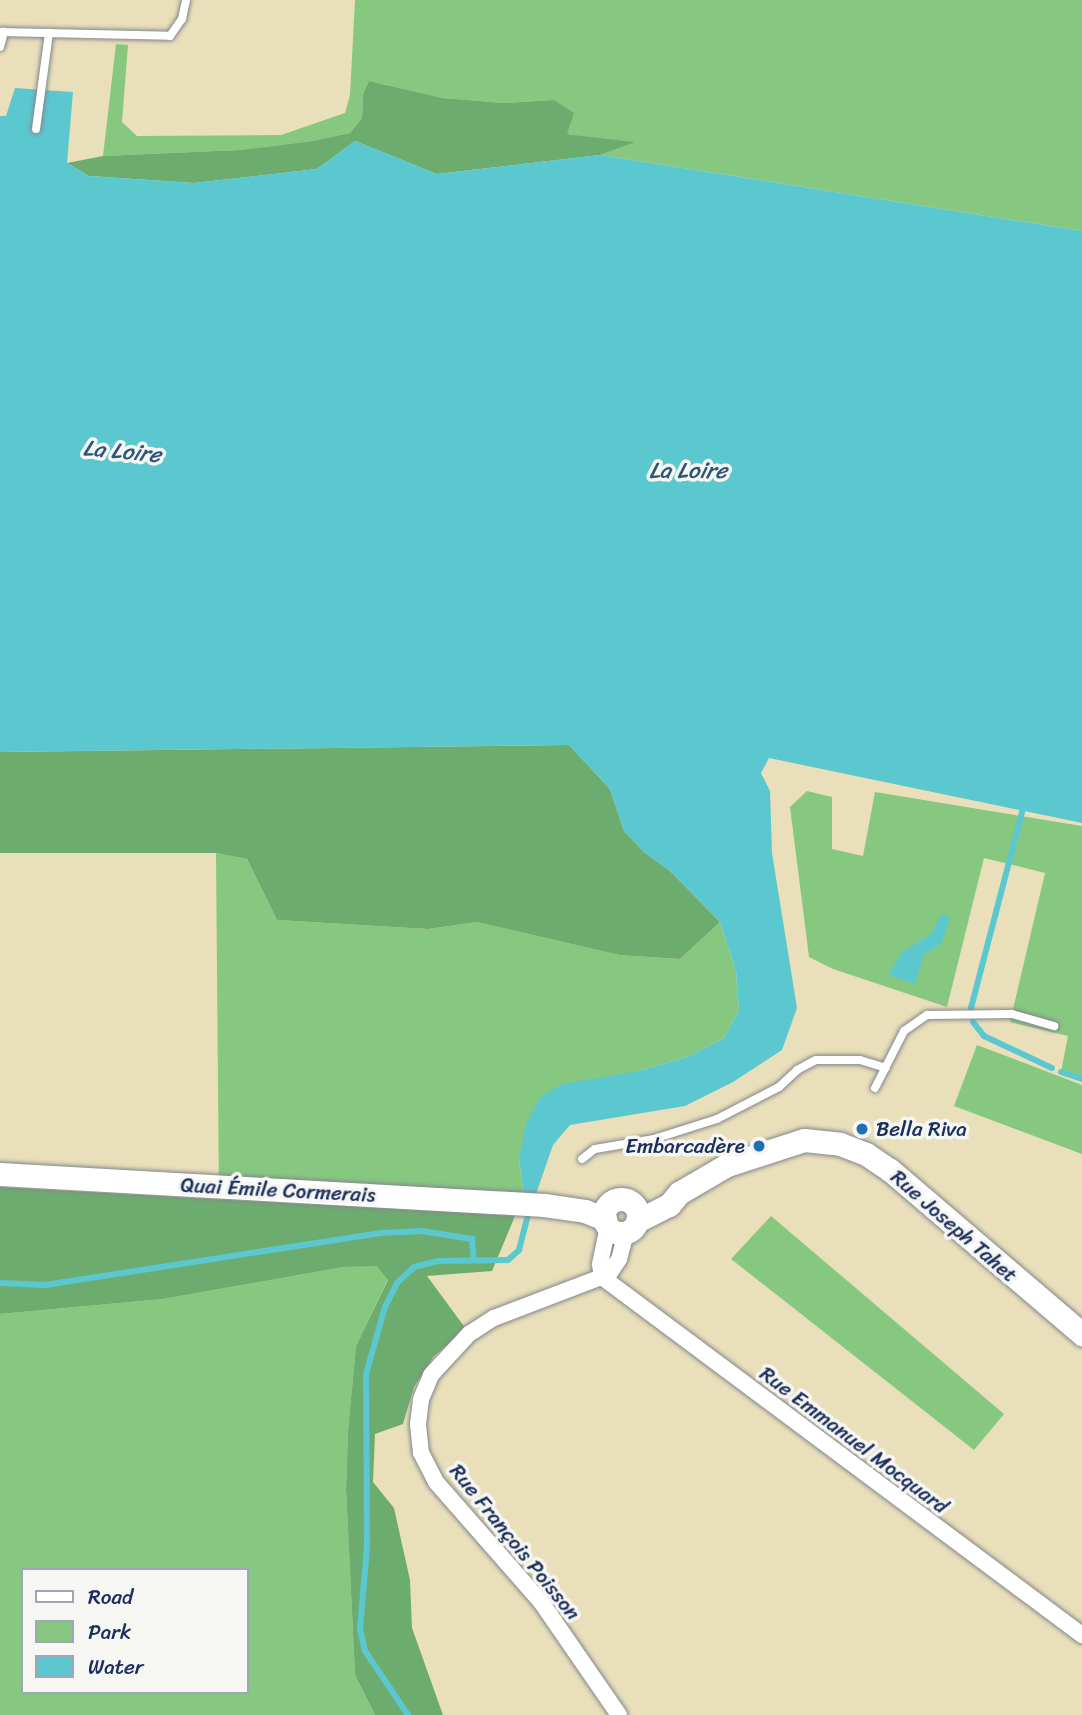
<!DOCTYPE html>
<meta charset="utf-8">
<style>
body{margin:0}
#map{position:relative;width:1082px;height:1715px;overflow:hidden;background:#e9dfba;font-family:Sriracha,sans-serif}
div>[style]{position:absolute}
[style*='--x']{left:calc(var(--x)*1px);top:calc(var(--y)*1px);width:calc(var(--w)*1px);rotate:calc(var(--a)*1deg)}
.green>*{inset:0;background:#87c881}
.forest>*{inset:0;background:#6dac6f}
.water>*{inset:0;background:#5bc8cf}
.stream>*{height:6px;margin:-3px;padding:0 3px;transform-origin:3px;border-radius:3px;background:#5bc8cf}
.roads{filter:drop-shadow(0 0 2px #82878c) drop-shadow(0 0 2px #82878c)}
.lane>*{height:8px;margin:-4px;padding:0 4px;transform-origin:4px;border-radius:4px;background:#fff}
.street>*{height:16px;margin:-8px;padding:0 8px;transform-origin:8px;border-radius:8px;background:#fff}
.secondary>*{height:23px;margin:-11.5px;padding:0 11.5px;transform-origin:11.5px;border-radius:11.5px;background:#fff}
.secondary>.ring{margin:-11.5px;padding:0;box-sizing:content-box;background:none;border:23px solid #fff;border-radius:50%}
.dots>*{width:19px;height:19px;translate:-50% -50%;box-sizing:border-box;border:4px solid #f6f6f2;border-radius:50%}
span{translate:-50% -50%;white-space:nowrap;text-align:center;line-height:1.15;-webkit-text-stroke:7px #f6f6f2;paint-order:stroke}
.poi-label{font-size:21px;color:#1b2f5e}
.left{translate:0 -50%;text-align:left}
.right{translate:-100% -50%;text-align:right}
.street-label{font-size:21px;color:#1b2f5e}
.water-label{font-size:23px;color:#2b557a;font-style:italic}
.legend{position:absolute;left:21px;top:1568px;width:228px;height:126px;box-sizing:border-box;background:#f6f6f2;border:2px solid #9ea6b7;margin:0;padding:9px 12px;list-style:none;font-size:21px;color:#1b2f5e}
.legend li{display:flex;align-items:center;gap:14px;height:35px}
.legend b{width:35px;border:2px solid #9ea6b7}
</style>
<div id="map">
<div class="green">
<div style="clip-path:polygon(355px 0,1082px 0,1082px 231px,600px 155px,633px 142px,566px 134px,554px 100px,504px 103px,443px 98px,369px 81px,363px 94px,362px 118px,350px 133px,312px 141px,239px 150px,103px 156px,116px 44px,128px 45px,122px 122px,137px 136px,281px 135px,345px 113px,350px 95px)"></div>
<div style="clip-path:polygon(807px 791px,832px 797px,832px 849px,863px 856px,875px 792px,1082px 826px,1082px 1079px,1061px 1072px,1068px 1036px,1010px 1022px,1045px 873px,984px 858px,947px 1007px,833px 969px,809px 957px,790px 807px)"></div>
<div style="clip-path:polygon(216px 853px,247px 859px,277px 920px,428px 929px,477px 922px,619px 955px,680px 959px,720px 922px,736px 970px,739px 1010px,724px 1038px,690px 1056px,639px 1071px,519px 1159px,524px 1194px,515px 1216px,219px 1199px)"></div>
<div style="clip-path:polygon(977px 1045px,1082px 1085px,1082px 1154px,954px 1106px)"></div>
<div style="clip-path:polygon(771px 1216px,1004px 1414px,974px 1450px,731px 1259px)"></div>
<div style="clip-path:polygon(evenodd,377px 1265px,388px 1279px,356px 1346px,348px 1430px,346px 1489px,355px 1675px,375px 1715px,0 1715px,0 1314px,163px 1299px,344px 1267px,377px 1265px,23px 1570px,247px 1570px,247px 1692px,23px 1692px,23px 1570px)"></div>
</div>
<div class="forest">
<div style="clip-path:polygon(369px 81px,443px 98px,504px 103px,554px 100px,574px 113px,567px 134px,635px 142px,600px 155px,437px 174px,355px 141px,317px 169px,194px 183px,89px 176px,67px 163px,103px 156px,239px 150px,312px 141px,350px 133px,362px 118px,363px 94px)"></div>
<div style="clip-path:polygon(569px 745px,610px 789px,624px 831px,644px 852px,670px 871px,720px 922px,680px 959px,619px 955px,477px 922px,428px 929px,277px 920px,247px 859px,216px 853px,0 853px,0 752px)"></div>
<div style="clip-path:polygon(0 1187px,515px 1216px,492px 1271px,427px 1276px,466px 1329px,434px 1356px,414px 1387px,403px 1424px,375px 1434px,373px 1482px,394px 1508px,410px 1580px,412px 1628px,443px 1715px,375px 1715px,355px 1675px,346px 1489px,348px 1430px,356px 1346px,388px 1280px,377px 1266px,344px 1267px,163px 1299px,0 1314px)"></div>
</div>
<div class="water">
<div style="clip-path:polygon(15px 88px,73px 92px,67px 163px,89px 176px,194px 183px,317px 169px,355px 141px,437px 174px,600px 155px,1082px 231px,1082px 823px,769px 758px,761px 773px,770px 791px,772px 853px,797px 1008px,782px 1050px,733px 1082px,685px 1106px,570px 1125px,553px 1145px,536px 1194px,524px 1194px,519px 1159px,526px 1124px,540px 1097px,562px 1084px,639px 1071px,690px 1056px,724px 1038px,739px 1010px,736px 970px,720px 922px,670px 871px,644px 852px,624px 831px,610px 789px,569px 745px,0 752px,0 116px,6px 116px)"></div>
<div style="clip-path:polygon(942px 913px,950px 919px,941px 944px,924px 954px,915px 984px,889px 975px,901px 953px,931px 934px)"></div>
</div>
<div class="stream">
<div style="--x:971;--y:1008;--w:211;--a:-75.4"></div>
<div style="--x:973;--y:1022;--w:18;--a:52"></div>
<div style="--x:984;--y:1036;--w:75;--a:25.2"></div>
<div style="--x:1061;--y:1072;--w:22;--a:18"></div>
<div style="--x:0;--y:1283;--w:45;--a:2.5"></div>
<div style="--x:45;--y:1285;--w:340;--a:-8.8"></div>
<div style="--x:381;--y:1233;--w:41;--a:-2.8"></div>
<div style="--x:422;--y:1231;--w:51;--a:9.1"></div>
<div style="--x:472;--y:1239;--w:21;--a:85"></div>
<div style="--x:408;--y:1715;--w:77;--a:-123.9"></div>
<div style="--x:365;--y:1651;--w:22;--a:-103"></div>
<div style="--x:360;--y:1630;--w:84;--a:-85.2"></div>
<div style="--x:367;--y:1546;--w:172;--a:-90.3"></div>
<div style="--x:366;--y:1374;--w:70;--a:-74.2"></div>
<div style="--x:385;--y:1307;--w:27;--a:-63"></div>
<div style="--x:397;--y:1283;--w:23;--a:-43"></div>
<div style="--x:414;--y:1267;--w:25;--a:-14"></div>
<div style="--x:438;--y:1261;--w:70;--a:-0.8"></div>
<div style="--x:508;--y:1260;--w:15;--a:-42"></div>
<div style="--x:519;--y:1250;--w:44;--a:-75.7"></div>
</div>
<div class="roads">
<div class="lane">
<div style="--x:0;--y:32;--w:170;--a:1.3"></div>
<div style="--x:170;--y:36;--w:21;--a:-55"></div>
<div style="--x:182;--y:19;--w:19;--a:-78"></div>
<div style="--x:0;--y:47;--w:16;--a:-75"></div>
<div style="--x:36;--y:129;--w:97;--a:-82.3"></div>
<div style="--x:875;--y:1088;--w:64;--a:-63"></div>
<div style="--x:904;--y:1031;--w:28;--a:-35"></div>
<div style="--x:927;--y:1015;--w:85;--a:-0.7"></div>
<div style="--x:1012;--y:1014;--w:44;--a:15.9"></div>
<div style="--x:582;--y:1159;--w:16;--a:-38"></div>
<div style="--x:595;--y:1149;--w:60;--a:-9.6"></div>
<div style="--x:654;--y:1139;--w:66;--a:-17.6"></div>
<div style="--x:717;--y:1119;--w:70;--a:-27.3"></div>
<div style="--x:779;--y:1087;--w:25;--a:-43"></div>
<div style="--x:797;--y:1070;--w:21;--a:-28"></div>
<div style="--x:816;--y:1060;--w:44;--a:0"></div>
<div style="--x:860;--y:1060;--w:27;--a:17"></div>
</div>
<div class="street">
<div style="--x:602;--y:1277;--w:599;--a:36.72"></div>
<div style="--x:602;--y:1277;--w:13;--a:-99"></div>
<div style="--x:600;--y:1264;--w:39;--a:-78"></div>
<div style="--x:619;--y:1715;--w:137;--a:-124.6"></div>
<div style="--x:541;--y:1602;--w:159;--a:-131.2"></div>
<div style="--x:436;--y:1482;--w:33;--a:-117"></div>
<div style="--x:421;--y:1453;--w:29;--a:-96"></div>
<div style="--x:418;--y:1424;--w:25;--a:-83"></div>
<div style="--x:421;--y:1399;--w:26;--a:-67"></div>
<div style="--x:431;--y:1375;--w:56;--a:-47.2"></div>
<div style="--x:469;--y:1334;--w:30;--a:-33"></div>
<div style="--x:494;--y:1318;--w:123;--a:-20.9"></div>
<div style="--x:609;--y:1274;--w:18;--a:-56"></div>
<div style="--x:619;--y:1259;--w:28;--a:-75"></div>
</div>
<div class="secondary">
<div style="--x:0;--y:1174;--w:545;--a:3.26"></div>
<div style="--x:544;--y:1205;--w:41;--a:8.3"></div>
<div style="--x:585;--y:1211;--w:22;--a:22"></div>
<div class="ring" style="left:604px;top:1199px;width:11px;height:11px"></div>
<div style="--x:637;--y:1221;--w:36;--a:-27"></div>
<div style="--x:669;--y:1205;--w:16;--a:-50"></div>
<div style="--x:679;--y:1193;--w:56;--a:-30.3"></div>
<div style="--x:727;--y:1165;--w:81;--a:-18"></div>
<div style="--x:804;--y:1140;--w:36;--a:6"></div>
<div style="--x:840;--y:1144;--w:28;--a:21"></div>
<div style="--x:866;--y:1154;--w:29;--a:34"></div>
<div style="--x:890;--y:1170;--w:253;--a:40.5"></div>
</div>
</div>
<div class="dots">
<div style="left:862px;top:1129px;background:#1f6fb2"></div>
<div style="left:759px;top:1146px;background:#1f6fb2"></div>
</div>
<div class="poi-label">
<span class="left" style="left:876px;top:1129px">Bella Riva</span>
<span class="right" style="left:745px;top:1146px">Embarcadère</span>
</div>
<div class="street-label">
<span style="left:278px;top:1190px;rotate:3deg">Quai Émile Cormerais</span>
<span style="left:954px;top:1226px;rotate:41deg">Rue Joseph Tahet</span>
<span style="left:854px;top:1440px;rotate:37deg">Rue Emmanuel Mocquard</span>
<span style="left:515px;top:1542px;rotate:51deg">Rue François Poisson</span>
</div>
<div class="water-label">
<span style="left:122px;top:452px;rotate:5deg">La Loire</span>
<span style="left:688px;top:471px">La Loire</span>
</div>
<ul class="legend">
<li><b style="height:9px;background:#fff"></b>Road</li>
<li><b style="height:19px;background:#87c881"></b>Park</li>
<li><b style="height:19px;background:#5bc8cf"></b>Water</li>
</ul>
</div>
